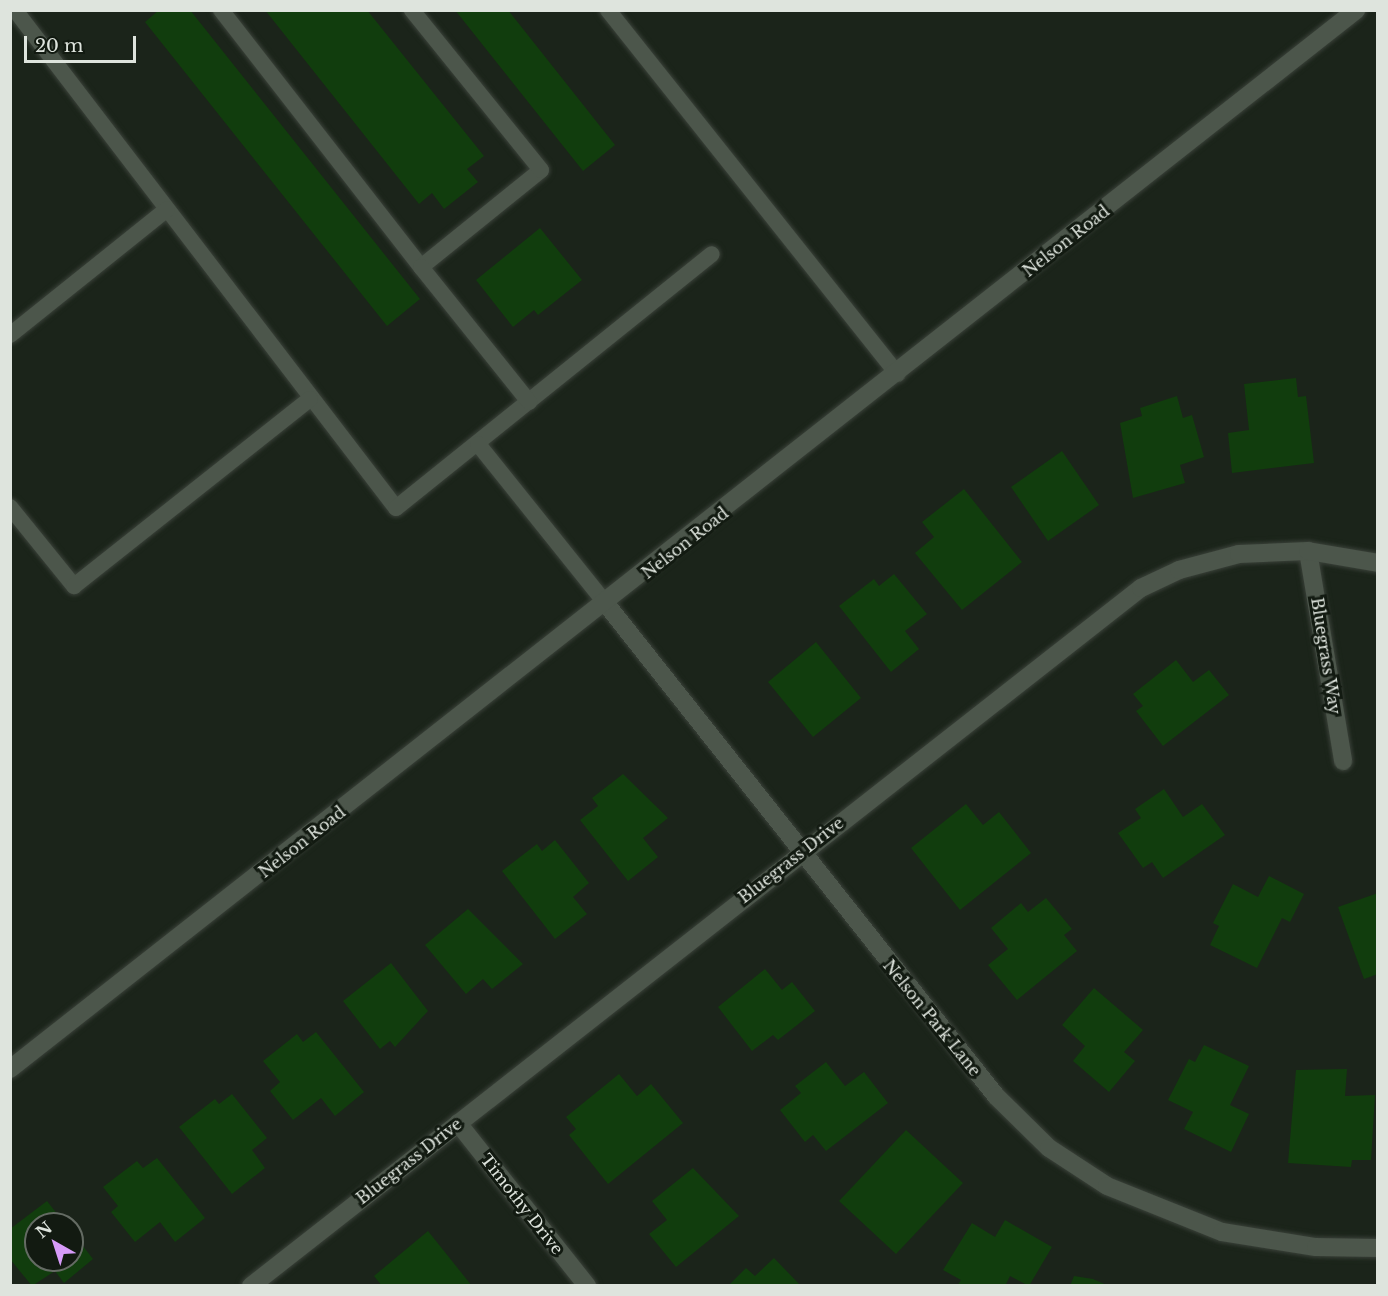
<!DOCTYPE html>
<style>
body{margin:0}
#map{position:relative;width:1388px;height:1296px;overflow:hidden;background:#1b241a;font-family:"Libre Baskerville",serif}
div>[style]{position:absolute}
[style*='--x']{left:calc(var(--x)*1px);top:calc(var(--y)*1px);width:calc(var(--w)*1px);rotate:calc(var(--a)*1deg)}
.building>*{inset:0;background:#113d0d}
.roads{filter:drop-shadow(0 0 2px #3a4139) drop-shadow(0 0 2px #3a4139)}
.lane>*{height:16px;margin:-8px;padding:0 8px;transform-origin:8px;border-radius:8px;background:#4c564b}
.street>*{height:18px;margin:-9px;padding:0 9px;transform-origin:9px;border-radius:9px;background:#4c564b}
.secondary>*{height:18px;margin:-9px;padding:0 9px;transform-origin:9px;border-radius:9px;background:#4c564b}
span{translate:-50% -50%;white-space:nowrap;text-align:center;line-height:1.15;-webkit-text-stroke:6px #121a11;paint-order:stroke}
.street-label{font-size:16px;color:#dee4dd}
.frame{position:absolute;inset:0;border:12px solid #dee4dd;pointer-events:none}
.north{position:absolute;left:24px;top:1212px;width:60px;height:60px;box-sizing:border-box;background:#121a11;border:2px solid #646b63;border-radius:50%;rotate:321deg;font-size:16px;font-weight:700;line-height:24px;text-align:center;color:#dee4dd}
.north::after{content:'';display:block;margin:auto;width:21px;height:27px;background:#d79bf9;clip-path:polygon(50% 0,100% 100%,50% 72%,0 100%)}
.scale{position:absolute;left:24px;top:36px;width:112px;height:27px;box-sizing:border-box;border:3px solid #dee4dd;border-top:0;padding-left:8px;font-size:18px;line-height:21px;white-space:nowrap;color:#dee4dd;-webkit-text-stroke:4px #121a11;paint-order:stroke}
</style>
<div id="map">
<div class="building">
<div style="clip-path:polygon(159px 10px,190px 10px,420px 299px,387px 326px,145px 22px)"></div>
<div style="clip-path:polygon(265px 10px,367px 10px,484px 156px,467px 169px,478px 182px,444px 209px,432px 193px,419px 204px)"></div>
<div style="clip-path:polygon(455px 10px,508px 10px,615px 145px,583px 171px)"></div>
<div style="clip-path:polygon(540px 228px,582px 280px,538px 315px,534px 310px,513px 327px,476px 280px)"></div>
<div style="clip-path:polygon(1296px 378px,1298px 397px,1306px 396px,1314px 463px,1232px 473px,1228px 433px,1249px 430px,1244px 384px)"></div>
<div style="clip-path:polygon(1177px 396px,1183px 418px,1192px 415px,1204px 457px,1180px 465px,1185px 483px,1133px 498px,1120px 423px,1142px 416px,1140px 408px)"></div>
<div style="clip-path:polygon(1062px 451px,1099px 505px,1048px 541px,1011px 487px)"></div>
<div style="clip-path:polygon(964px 489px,1022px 562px,962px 610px,915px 553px,934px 537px,922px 522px)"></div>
<div style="clip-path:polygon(894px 574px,927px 614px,905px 631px,919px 649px,891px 672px,839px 606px,874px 579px,879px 586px)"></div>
<div style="clip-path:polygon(816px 642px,861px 698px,813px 737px,768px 682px)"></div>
<div style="clip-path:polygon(1176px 660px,1193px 682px,1209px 670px,1229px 695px,1163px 746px,1136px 711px,1143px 706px,1133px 694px)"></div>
<div style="clip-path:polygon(623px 774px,668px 818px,643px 838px,658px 857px,628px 881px,580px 820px,598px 806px,592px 798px)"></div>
<div style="clip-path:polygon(1164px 789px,1183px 817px,1202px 804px,1225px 835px,1163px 878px,1152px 862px,1143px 868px,1118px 833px,1141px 818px,1135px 809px)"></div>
<div style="clip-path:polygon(966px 804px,983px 825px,999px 812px,1031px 853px,960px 910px,911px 848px)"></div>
<div style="clip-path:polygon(555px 840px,589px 883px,573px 897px,587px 914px,555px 939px,502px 871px,537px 844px,542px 851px)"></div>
<div style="clip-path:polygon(1269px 876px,1304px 894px,1290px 922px,1282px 918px,1257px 968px,1210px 945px,1219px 926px,1213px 923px,1233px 884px,1258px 897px)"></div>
<div style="clip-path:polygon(1378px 893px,1378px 974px,1364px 979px,1338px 907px)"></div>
<div style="clip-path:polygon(1046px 898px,1072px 929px,1064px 935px,1077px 951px,1017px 1000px,988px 965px,1008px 949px,991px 928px,1021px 903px,1028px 912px)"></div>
<div style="clip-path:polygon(468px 909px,523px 964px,492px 989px,483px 979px,466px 994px,425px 945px)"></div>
<div style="clip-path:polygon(391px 963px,428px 1011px,395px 1047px,390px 1041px,380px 1049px,343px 1001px)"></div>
<div style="clip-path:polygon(765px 969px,782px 990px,792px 982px,815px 1011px,778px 1040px,773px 1035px,752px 1051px,718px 1007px)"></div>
<div style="clip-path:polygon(1094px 988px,1143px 1030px,1124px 1052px,1135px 1061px,1109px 1092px,1073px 1061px,1085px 1046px,1062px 1025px)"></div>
<div style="clip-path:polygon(316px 1032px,364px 1092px,335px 1116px,321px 1098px,293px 1120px,270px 1091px,280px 1082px,263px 1061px,297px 1034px,303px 1042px)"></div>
<div style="clip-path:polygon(1204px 1045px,1249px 1066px,1230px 1105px,1249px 1114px,1231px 1152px,1184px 1129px,1193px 1112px,1168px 1100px,1189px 1059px,1195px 1062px)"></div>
<div style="clip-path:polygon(826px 1062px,845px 1086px,864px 1072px,888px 1103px,826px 1151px,813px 1135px,805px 1142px,780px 1110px,801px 1093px,795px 1086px)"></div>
<div style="clip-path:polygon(1347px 1069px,1345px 1096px,1375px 1095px,1371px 1160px,1352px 1160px,1351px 1167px,1288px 1163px,1296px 1070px)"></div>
<div style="clip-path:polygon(619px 1074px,637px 1096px,651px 1084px,683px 1123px,608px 1184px,569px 1135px,576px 1129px,566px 1117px)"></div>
<div style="clip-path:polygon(232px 1094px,267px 1138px,252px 1150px,265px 1168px,232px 1194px,179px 1127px,215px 1099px,219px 1104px)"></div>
<div style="clip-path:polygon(906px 1130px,963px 1183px,896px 1254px,839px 1201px)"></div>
<div style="clip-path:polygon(157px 1158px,205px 1218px,175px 1242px,160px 1222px,135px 1242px,111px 1212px,118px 1206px,103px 1187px,137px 1161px,143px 1168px)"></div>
<div style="clip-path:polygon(693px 1168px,739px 1216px,676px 1267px,649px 1234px,667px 1220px,652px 1201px)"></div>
<div style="clip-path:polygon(47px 1201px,65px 1224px,36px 1224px,36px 1260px,72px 1260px,72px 1232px,93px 1259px,64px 1283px,55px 1271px,32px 1286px,10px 1259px,10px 1229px)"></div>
<div style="clip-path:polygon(1005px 1220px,1052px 1247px,1029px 1286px,1010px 1276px,1005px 1286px,957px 1286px,961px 1280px,943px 1270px,972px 1223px,995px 1237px)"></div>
<div style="clip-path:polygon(428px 1231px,472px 1286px,382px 1286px,374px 1276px)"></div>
<div style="clip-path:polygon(774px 1258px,801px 1286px,728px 1286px,746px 1268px,755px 1276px)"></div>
<div style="clip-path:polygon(1074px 1276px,1093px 1279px,1109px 1286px,1070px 1286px)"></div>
</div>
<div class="roads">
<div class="lane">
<div style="--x:15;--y:10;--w:627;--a:52.58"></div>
<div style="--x:396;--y:508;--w:405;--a:-38.8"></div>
<div style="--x:221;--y:10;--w:326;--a:52.1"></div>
<div style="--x:421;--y:267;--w:154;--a:-38.9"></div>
<div style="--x:541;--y:170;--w:206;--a:-128.9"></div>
<div style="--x:608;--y:10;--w:465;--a:51.5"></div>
<div style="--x:421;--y:267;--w:173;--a:51.3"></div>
<div style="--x:10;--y:335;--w:201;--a:-38.7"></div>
<div style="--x:478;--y:444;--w:206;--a:51.3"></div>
<div style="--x:10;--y:507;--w:102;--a:51"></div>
<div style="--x:74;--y:586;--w:301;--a:-38.4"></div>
</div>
<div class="street">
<div style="--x:1308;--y:551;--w:213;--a:80.5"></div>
<div style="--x:607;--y:605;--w:626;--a:51.61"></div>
<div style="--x:996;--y:1096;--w:74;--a:44.5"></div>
<div style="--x:1049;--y:1148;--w:69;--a:33.2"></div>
<div style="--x:1107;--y:1186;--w:124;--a:21.8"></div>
<div style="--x:1222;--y:1232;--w:95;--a:9.1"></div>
<div style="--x:1316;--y:1247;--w:62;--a:0.9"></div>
<div style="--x:458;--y:1123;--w:208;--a:51.6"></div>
<div style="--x:251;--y:1286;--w:1131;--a:-38.11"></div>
<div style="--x:1141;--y:588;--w:42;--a:-25.3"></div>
<div style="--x:1179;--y:570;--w:62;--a:-14.9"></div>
<div style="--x:1239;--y:554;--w:69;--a:-2.5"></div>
<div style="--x:1308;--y:551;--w:71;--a:9.7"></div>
</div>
<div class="secondary">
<div style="--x:10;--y:1069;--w:1713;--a:-38.19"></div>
</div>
</div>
<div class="street-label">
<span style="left:1066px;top:241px;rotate:-38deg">Nelson Road</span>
<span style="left:685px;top:543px;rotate:-38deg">Nelson Road</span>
<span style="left:1326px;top:656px;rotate:81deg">Bluegrass Way</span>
<span style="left:302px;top:842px;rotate:-38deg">Nelson Road</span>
<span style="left:791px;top:860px;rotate:-38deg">Bluegrass Drive</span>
<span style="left:932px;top:1018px;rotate:51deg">Nelson Park Lane</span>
<span style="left:409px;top:1161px;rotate:-38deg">Bluegrass Drive</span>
<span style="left:522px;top:1204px;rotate:52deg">Timothy Drive</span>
</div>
<div class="frame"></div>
<div class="north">N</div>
<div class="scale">20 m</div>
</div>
